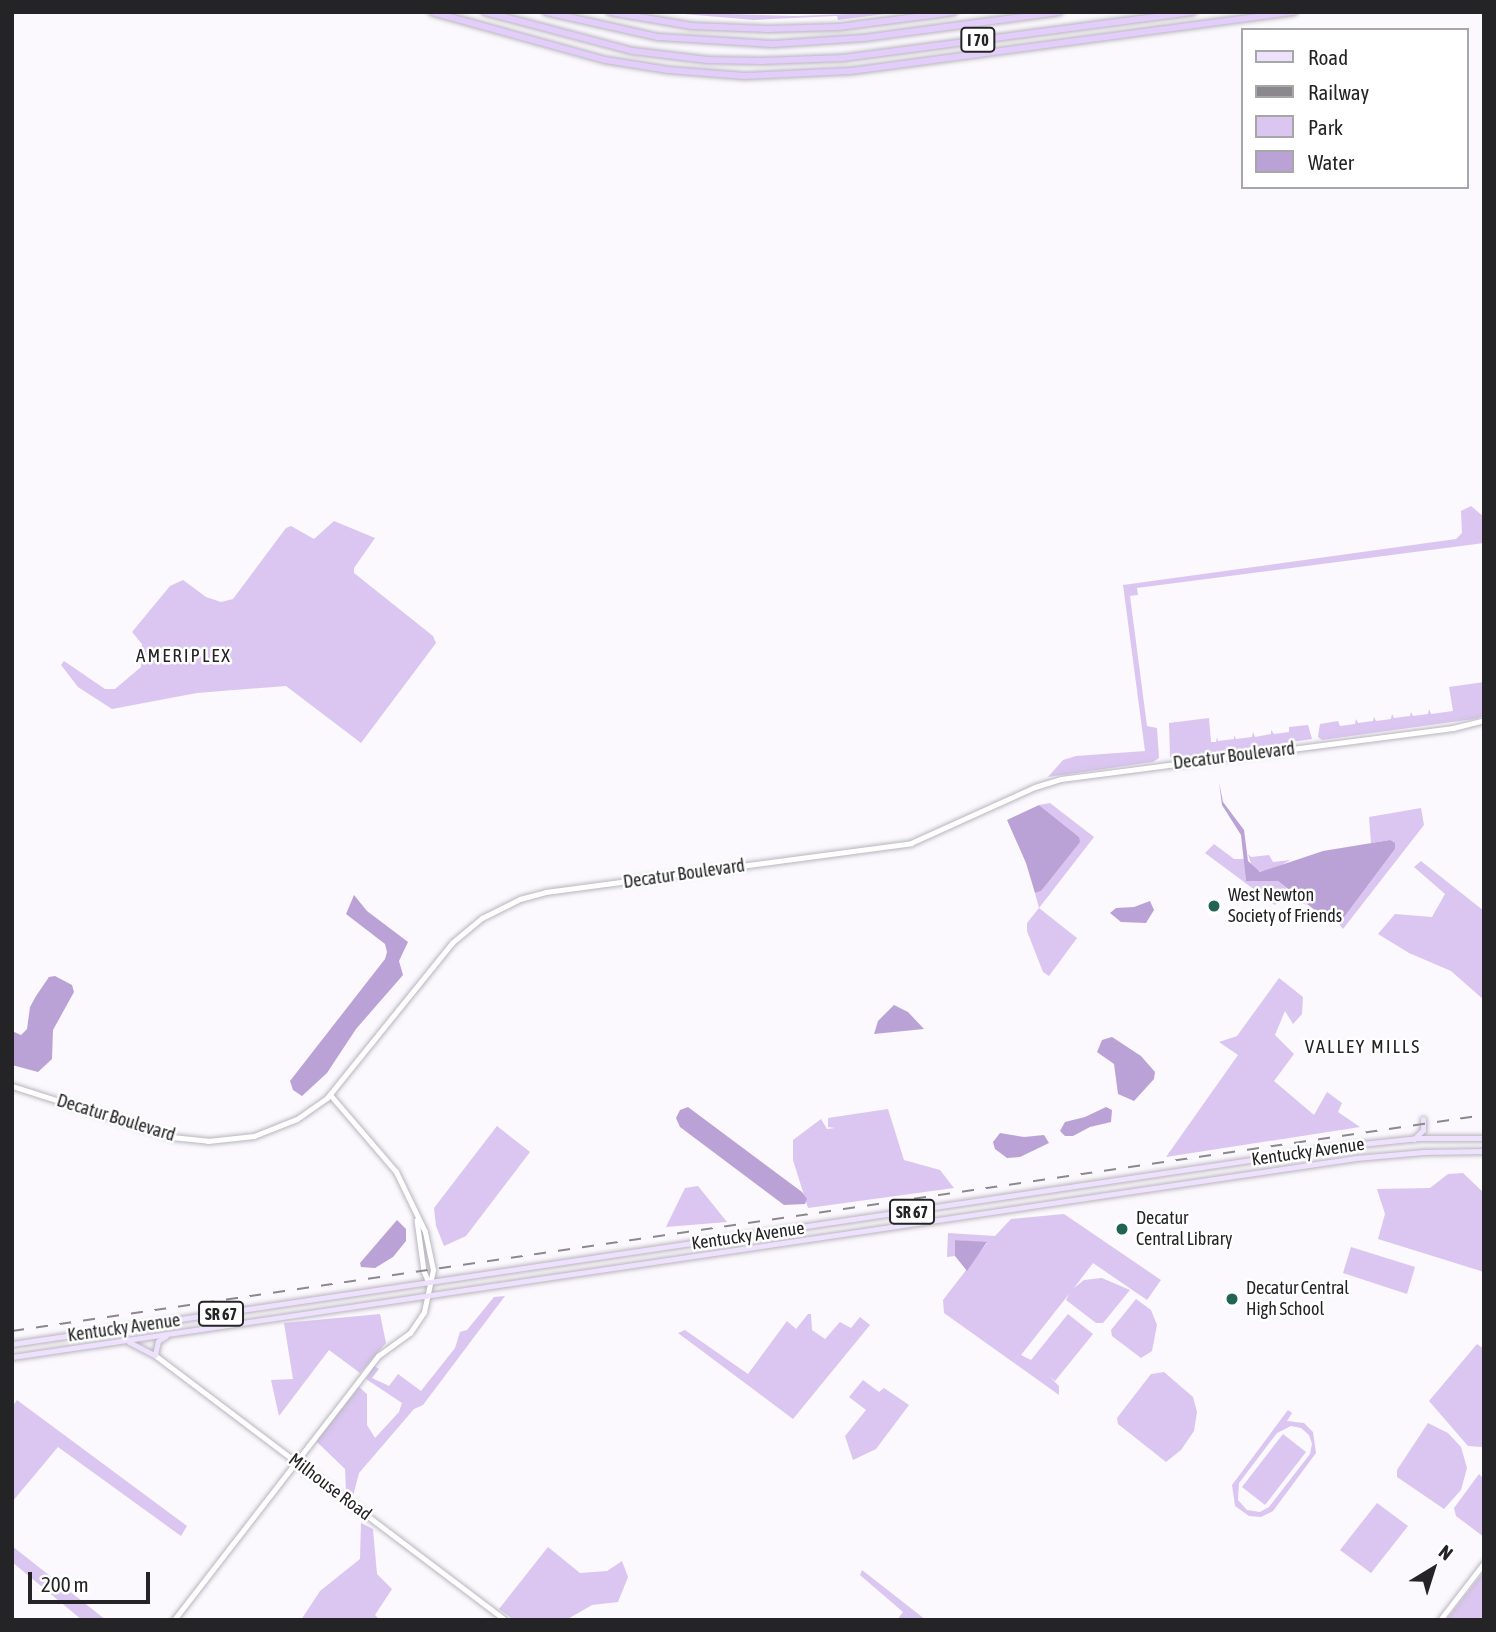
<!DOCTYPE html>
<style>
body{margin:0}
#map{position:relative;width:1496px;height:1632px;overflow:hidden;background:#fbf8fe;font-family:"Asap Condensed",sans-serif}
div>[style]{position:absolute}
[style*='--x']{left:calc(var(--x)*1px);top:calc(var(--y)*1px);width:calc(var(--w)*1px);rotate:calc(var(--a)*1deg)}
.green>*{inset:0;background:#dac6f0}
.water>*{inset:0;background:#bba2d6}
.roads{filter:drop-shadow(0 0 2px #b8b5bc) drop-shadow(0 0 2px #b8b5bc)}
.tertiary>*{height:4.5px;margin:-2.25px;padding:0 2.25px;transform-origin:2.25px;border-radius:2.25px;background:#fff}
.secondary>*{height:4.5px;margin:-2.25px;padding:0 2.25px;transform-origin:2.25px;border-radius:2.25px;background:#fff}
.primary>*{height:5px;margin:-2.5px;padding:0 2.5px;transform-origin:2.5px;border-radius:2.5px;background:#eee1fd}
.motorway>*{height:6px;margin:-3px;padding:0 3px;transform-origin:3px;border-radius:3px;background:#e3cdfb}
.rail>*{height:2px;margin-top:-1px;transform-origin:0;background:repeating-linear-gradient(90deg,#8a888c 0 12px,transparent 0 24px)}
.dots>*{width:19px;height:19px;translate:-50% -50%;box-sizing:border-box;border:4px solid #fff;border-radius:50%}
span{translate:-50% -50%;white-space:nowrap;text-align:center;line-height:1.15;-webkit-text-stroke:5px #fff;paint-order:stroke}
.shield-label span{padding:2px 5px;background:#fff;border:2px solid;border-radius:5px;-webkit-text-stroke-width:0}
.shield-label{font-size:16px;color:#242325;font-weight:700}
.street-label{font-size:18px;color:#242325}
.poi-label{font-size:18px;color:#242325}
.left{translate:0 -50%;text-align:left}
.neighbourhood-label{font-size:19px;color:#242325;letter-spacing:2px}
.frame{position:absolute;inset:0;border:14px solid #242325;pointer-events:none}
.legend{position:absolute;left:1241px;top:28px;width:228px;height:161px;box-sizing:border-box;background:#fff;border:2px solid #a7a7a8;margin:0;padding:9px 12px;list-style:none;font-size:21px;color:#242325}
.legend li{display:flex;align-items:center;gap:14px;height:35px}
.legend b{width:35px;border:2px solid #a7a7a8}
.north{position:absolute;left:1398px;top:1534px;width:70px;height:70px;-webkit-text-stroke:5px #fff;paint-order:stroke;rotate:38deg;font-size:19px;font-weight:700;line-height:28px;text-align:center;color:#242325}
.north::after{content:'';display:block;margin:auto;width:24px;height:32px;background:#242325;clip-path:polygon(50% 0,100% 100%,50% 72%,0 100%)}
.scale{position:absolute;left:28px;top:1572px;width:122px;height:32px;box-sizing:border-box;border:4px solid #242325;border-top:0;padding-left:9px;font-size:21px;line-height:24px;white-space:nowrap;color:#242325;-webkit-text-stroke:5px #fff;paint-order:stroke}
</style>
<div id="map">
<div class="green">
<div style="clip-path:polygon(661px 12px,795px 16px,901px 12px,838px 20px,837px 16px,754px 20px)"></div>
<div style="clip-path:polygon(1471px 506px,1484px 517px,1484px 543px,1137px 588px,1138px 595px,1130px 596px,1147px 726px,1157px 728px,1159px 758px,1153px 762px,1048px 777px,1063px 760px,1076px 756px,1145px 751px,1123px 585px,1456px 539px,1462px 533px,1461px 511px)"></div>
<div style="clip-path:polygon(334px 521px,375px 538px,354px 568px,354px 573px,433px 636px,436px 643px,361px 743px,286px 686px,197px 693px,112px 709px,78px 687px,61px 665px,64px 661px,105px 689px,115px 689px,141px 667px,142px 644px,132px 632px,170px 586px,183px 580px,206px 597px,221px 602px,233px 599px,286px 528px,291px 526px,314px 539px)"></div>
<div style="clip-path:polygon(1484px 682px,1484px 716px,1474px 719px,1322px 740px,1318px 737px,1320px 724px,1338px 721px,1340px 726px,1355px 724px,1356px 719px,1358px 723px,1373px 721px,1374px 717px,1376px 721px,1391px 719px,1392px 714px,1394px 718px,1410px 716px,1411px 712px,1413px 716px,1428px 714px,1429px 709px,1431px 714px,1453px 711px,1449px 687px)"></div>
<div style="clip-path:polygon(1209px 718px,1211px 742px,1216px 742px,1217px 737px,1218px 741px,1234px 739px,1234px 735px,1236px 739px,1252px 737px,1253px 732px,1255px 737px,1271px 734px,1271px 730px,1274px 734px,1289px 732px,1289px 727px,1308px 725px,1312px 739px,1177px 759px,1170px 757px,1169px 723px)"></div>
<div style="clip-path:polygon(1050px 803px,1094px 837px,1039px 908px,1077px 938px,1049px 976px,1043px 972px,1027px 931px,1027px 923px,1039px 908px,1035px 893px,1041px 891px,1079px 837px,1039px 805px)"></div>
<div style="clip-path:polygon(1421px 808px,1424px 825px,1343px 929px,1339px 924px,1395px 849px,1390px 840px,1371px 843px,1369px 817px)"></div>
<div style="clip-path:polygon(1214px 844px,1234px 859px,1244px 859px,1246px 881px,1278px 881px,1308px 906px,1285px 892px,1275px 905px,1205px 853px)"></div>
<div style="clip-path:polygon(1248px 854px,1251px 857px,1269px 855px,1273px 862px,1290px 860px,1279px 867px,1261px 872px,1252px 867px)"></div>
<div style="clip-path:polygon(1421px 861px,1484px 911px,1484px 1000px,1451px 971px,1409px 953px,1378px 934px,1395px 914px,1432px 917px,1445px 894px,1414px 867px)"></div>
<div style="clip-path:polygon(1279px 978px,1303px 997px,1302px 1014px,1293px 1024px,1285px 1011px,1275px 1035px,1294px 1054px,1274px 1081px,1314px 1115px,1327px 1092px,1342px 1103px,1338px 1112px,1360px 1127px,1166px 1157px,1238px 1055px,1219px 1042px,1237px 1036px)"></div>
<div style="clip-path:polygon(888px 1109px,904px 1160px,940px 1170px,954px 1188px,808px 1208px,793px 1160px,793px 1140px,821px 1119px,827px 1129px,835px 1128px,828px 1127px,828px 1118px)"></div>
<div style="clip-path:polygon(497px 1126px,530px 1152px,466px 1236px,444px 1246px,436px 1226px,434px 1208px)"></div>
<div style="clip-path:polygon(1463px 1173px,1484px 1193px,1484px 1272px,1378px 1239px,1385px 1214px,1377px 1189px,1430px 1188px,1448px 1174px)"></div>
<div style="clip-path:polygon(698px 1186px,727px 1222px,666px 1227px,685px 1188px)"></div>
<div style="clip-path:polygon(1064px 1214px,1161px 1280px,1147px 1300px,1093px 1263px,1074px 1288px,1084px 1280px,1102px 1278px,1130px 1290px,1103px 1323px,1096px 1323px,1066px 1300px,1069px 1294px,1021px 1355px,1031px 1360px,1068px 1314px,1093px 1334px,1055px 1381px,1049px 1376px,1059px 1386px,1059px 1395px,944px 1313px,943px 1300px,987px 1243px,955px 1240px,955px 1256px,947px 1257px,948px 1233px,995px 1236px,1011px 1219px)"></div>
<div style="clip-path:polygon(1351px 1247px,1415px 1267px,1407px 1294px,1343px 1273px)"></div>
<div style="clip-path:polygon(505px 1296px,423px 1405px,414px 1409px,359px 1473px,353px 1496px,346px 1492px,345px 1469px,316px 1441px,359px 1387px,367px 1394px,367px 1425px,375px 1438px,399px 1412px,402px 1403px,366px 1379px,374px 1366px,379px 1369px,372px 1378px,389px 1386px,398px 1374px,421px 1391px,455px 1348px,460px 1332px,467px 1330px,494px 1297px)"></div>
<div style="clip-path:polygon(1136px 1299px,1151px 1310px,1157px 1325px,1152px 1351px,1141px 1358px,1112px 1336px,1111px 1330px)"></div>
<div style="clip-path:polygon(380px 1314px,386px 1343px,360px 1373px,329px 1350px,279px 1416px,271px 1380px,293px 1379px,284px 1323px)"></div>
<div style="clip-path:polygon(808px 1314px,811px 1314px,812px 1330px,825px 1339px,840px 1322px,851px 1328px,860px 1317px,870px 1325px,793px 1419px,678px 1333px,685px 1330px,748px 1374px,787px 1321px,796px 1329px)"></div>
<div style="clip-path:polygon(1477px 1344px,1484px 1349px,1484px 1447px,1468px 1446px,1429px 1401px)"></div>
<div style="clip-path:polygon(1164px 1372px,1193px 1397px,1197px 1412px,1194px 1431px,1181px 1450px,1166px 1462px,1118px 1424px,1117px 1418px,1151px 1374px)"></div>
<div style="clip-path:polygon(863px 1380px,879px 1392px,884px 1388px,909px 1405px,876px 1449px,853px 1460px,845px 1436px,866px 1410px,849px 1397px)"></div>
<div style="clip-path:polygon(17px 1400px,187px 1526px,181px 1536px,58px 1447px,12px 1502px,12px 1407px)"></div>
<div style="clip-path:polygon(evenodd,1288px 1410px,1292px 1413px,1287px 1421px,1304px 1423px,1313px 1432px,1316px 1453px,1273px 1511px,1261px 1517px,1249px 1516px,1235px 1506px,1232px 1485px,1288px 1410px,1291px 1426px,1301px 1428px,1309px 1435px,1312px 1444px,1310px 1454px,1269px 1507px,1260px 1512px,1247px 1510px,1238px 1500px,1239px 1483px,1277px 1433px,1291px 1426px)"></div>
<div style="clip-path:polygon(1428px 1423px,1448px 1433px,1461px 1447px,1467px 1468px,1461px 1490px,1444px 1509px,1397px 1477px,1397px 1470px)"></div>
<div style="clip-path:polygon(1283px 1434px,1306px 1452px,1265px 1505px,1242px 1487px)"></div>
<div style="clip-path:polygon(1479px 1474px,1484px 1479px,1484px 1537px,1456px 1516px,1454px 1508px)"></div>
<div style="clip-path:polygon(1377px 1503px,1408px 1526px,1371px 1573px,1340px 1550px)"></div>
<div style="clip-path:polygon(361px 1523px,373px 1529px,377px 1574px,392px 1589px,375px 1615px,380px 1620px,301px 1620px,320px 1591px,360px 1559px)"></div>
<div style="clip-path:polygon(12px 1546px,106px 1620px,82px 1620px,12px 1562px)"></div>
<div style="clip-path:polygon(548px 1547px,580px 1573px,607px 1571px,622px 1561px,628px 1577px,618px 1602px,592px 1605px,566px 1620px,514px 1620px,499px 1609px)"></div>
<div style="clip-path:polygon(862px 1570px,926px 1620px,897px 1620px,903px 1612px,860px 1575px)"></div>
<div style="clip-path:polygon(1484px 1571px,1484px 1620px,1446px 1620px)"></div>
</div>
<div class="water">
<div style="clip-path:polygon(1219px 782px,1223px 802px,1244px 830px,1248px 861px,1260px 872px,1323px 851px,1390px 840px,1395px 843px,1395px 849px,1339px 924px,1331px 923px,1278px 881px,1246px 881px,1241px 835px,1222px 805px)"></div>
<div style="clip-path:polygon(1039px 805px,1079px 837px,1080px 842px,1041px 891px,1035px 893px,1026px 863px,1007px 820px)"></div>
<div style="clip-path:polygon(354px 895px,367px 911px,408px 942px,399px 961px,403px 975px,356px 1029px,327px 1073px,302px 1096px,293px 1090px,290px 1081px,385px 959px,387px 952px,385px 944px,346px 914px)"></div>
<div style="clip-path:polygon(1150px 901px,1154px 910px,1146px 923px,1121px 922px,1110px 913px,1116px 908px,1134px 907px)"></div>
<div style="clip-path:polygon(55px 976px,72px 985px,74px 992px,53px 1030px,52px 1059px,38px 1072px,12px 1065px,12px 1031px,21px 1035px,27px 1029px,30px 1007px,36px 996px,49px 977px)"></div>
<div style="clip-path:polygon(894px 1005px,908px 1012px,924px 1029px,874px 1034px,878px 1021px)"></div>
<div style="clip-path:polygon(1112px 1037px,1141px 1056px,1155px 1072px,1154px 1079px,1134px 1101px,1118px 1094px,1114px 1064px,1097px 1052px,1102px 1040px)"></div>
<div style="clip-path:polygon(688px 1107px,802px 1192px,807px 1199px,805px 1204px,784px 1205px,680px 1127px,676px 1118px,680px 1110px)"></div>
<div style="clip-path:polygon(1106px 1107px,1112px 1110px,1111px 1122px,1090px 1127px,1073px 1136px,1065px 1136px,1060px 1131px,1065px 1122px,1085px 1117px)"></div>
<div style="clip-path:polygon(1000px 1133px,1024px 1137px,1044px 1135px,1049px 1143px,1020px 1157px,1007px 1158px,995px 1149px,993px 1142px)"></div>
<div style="clip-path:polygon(397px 1220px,406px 1229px,406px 1241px,393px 1257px,375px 1268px,361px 1267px,360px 1263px)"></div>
<div style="clip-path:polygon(955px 1240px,987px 1242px,967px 1271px,955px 1256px)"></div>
</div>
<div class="roads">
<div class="tertiary">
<div style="--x:12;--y:1086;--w:168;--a:17.7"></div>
<div style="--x:172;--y:1137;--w:36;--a:6"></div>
<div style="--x:208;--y:1141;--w:46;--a:-6.2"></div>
<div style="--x:254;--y:1136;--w:46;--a:-21.6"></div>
<div style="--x:297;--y:1119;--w:37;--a:-35"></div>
<div style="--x:327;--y:1098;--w:199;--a:-51.1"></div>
<div style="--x:452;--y:943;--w:39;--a:-40"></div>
<div style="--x:482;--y:918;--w:42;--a:-26.6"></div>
<div style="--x:520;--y:899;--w:27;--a:-15"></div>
<div style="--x:546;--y:892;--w:368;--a:-7.6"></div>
<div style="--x:911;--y:843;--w:136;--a:-24.3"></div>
<div style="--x:1035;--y:787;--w:27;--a:-17"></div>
<div style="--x:1061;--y:779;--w:395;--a:-7.4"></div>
<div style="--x:1453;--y:728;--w:32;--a:-14"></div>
<div style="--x:417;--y:1220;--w:51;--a:82.2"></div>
<div style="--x:424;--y:1271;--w:13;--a:67"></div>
<div style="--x:155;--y:1355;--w:439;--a:37.1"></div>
<div style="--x:174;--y:1620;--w:334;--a:-52.3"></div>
<div style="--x:378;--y:1356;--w:39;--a:-36"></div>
<div style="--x:410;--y:1333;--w:25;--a:-56"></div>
<div style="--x:424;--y:1312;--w:43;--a:-77.9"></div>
<div style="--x:433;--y:1270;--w:39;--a:-102"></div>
<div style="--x:425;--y:1232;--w:67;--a:-115.8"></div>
<div style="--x:396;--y:1172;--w:101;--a:-130.6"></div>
</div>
<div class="secondary">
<div style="--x:1440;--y:1620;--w:72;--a:-52.3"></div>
</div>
<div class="primary">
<div style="--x:1414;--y:1139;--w:13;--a:-45"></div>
<div style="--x:1423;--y:1130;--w:11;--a:-90"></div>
<div style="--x:129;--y:1342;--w:29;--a:27"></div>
<div style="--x:155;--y:1355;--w:14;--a:-78"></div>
<div style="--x:158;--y:1341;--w:9;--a:-32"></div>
<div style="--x:12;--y:1344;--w:1355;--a:-8.45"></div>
<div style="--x:1352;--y:1145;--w:67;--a:-6"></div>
<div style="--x:1419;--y:1138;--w:65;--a:0"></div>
<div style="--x:12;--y:1357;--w:1359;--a:-8.42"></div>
<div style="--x:1356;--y:1158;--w:68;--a:-5"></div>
<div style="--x:1424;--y:1152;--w:60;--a:-1"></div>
</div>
<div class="motorway">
<div style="--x:432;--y:12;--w:180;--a:15.5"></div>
<div style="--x:605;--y:60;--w:64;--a:9"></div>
<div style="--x:668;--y:70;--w:77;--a:4.5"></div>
<div style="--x:745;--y:76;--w:106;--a:-2.7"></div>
<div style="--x:851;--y:71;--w:447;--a:-7.6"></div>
<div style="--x:485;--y:12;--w:153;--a:14.8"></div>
<div style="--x:633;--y:51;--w:75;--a:6.9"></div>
<div style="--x:707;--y:60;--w:55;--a:1"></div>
<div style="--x:762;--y:61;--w:81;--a:-2.1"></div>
<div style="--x:843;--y:58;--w:353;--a:-7.5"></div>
<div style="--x:546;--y:12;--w:115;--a:12.6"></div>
<div style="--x:658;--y:37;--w:115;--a:3.5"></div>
<div style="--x:773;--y:44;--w:91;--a:-3.8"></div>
<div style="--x:864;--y:38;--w:197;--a:-7.6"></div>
<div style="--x:610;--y:12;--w:83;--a:9.7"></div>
<div style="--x:692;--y:26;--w:76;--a:2.3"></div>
<div style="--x:768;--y:29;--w:71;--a:-1.6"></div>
<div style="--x:839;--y:27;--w:116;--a:-7.4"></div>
</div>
</div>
<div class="rail">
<div style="--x:12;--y:1331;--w:1488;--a:-8.35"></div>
</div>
<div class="dots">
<div style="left:1214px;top:906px;background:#216453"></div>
<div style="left:1122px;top:1229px;background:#216453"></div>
<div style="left:1232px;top:1299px;background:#216453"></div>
</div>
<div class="shield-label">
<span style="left:978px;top:40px">I 70</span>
<span style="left:912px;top:1212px">SR 67</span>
<span style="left:221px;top:1314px">SR 67</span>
</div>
<div class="street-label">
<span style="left:1234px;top:756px;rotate:-7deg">Decatur Boulevard</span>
<span style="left:684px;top:874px;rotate:-8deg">Decatur Boulevard</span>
<span style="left:116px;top:1118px;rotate:17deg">Decatur Boulevard</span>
<span style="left:1308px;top:1152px;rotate:-8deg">Kentucky Avenue</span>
<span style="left:748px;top:1236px;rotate:-8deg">Kentucky Avenue</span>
<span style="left:124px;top:1328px;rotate:-8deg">Kentucky Avenue</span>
<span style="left:330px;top:1487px;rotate:37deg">Milhouse Road</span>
</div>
<div class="poi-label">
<span class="left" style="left:1228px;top:906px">West Newton<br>Society of Friends</span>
<span class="left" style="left:1136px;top:1229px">Decatur<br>Central Library</span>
<span class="left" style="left:1246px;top:1299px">Decatur Central<br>High School</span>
</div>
<div class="neighbourhood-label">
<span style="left:184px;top:656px">AMERIPLEX</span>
<span style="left:1363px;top:1047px">VALLEY MILLS</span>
</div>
<div class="frame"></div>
<ul class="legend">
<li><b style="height:9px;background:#eee1fd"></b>Road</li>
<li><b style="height:9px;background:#8a888c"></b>Railway</li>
<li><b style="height:19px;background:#dac6f0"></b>Park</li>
<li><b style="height:19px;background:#bba2d6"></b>Water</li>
</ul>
<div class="north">N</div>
<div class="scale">200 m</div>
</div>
